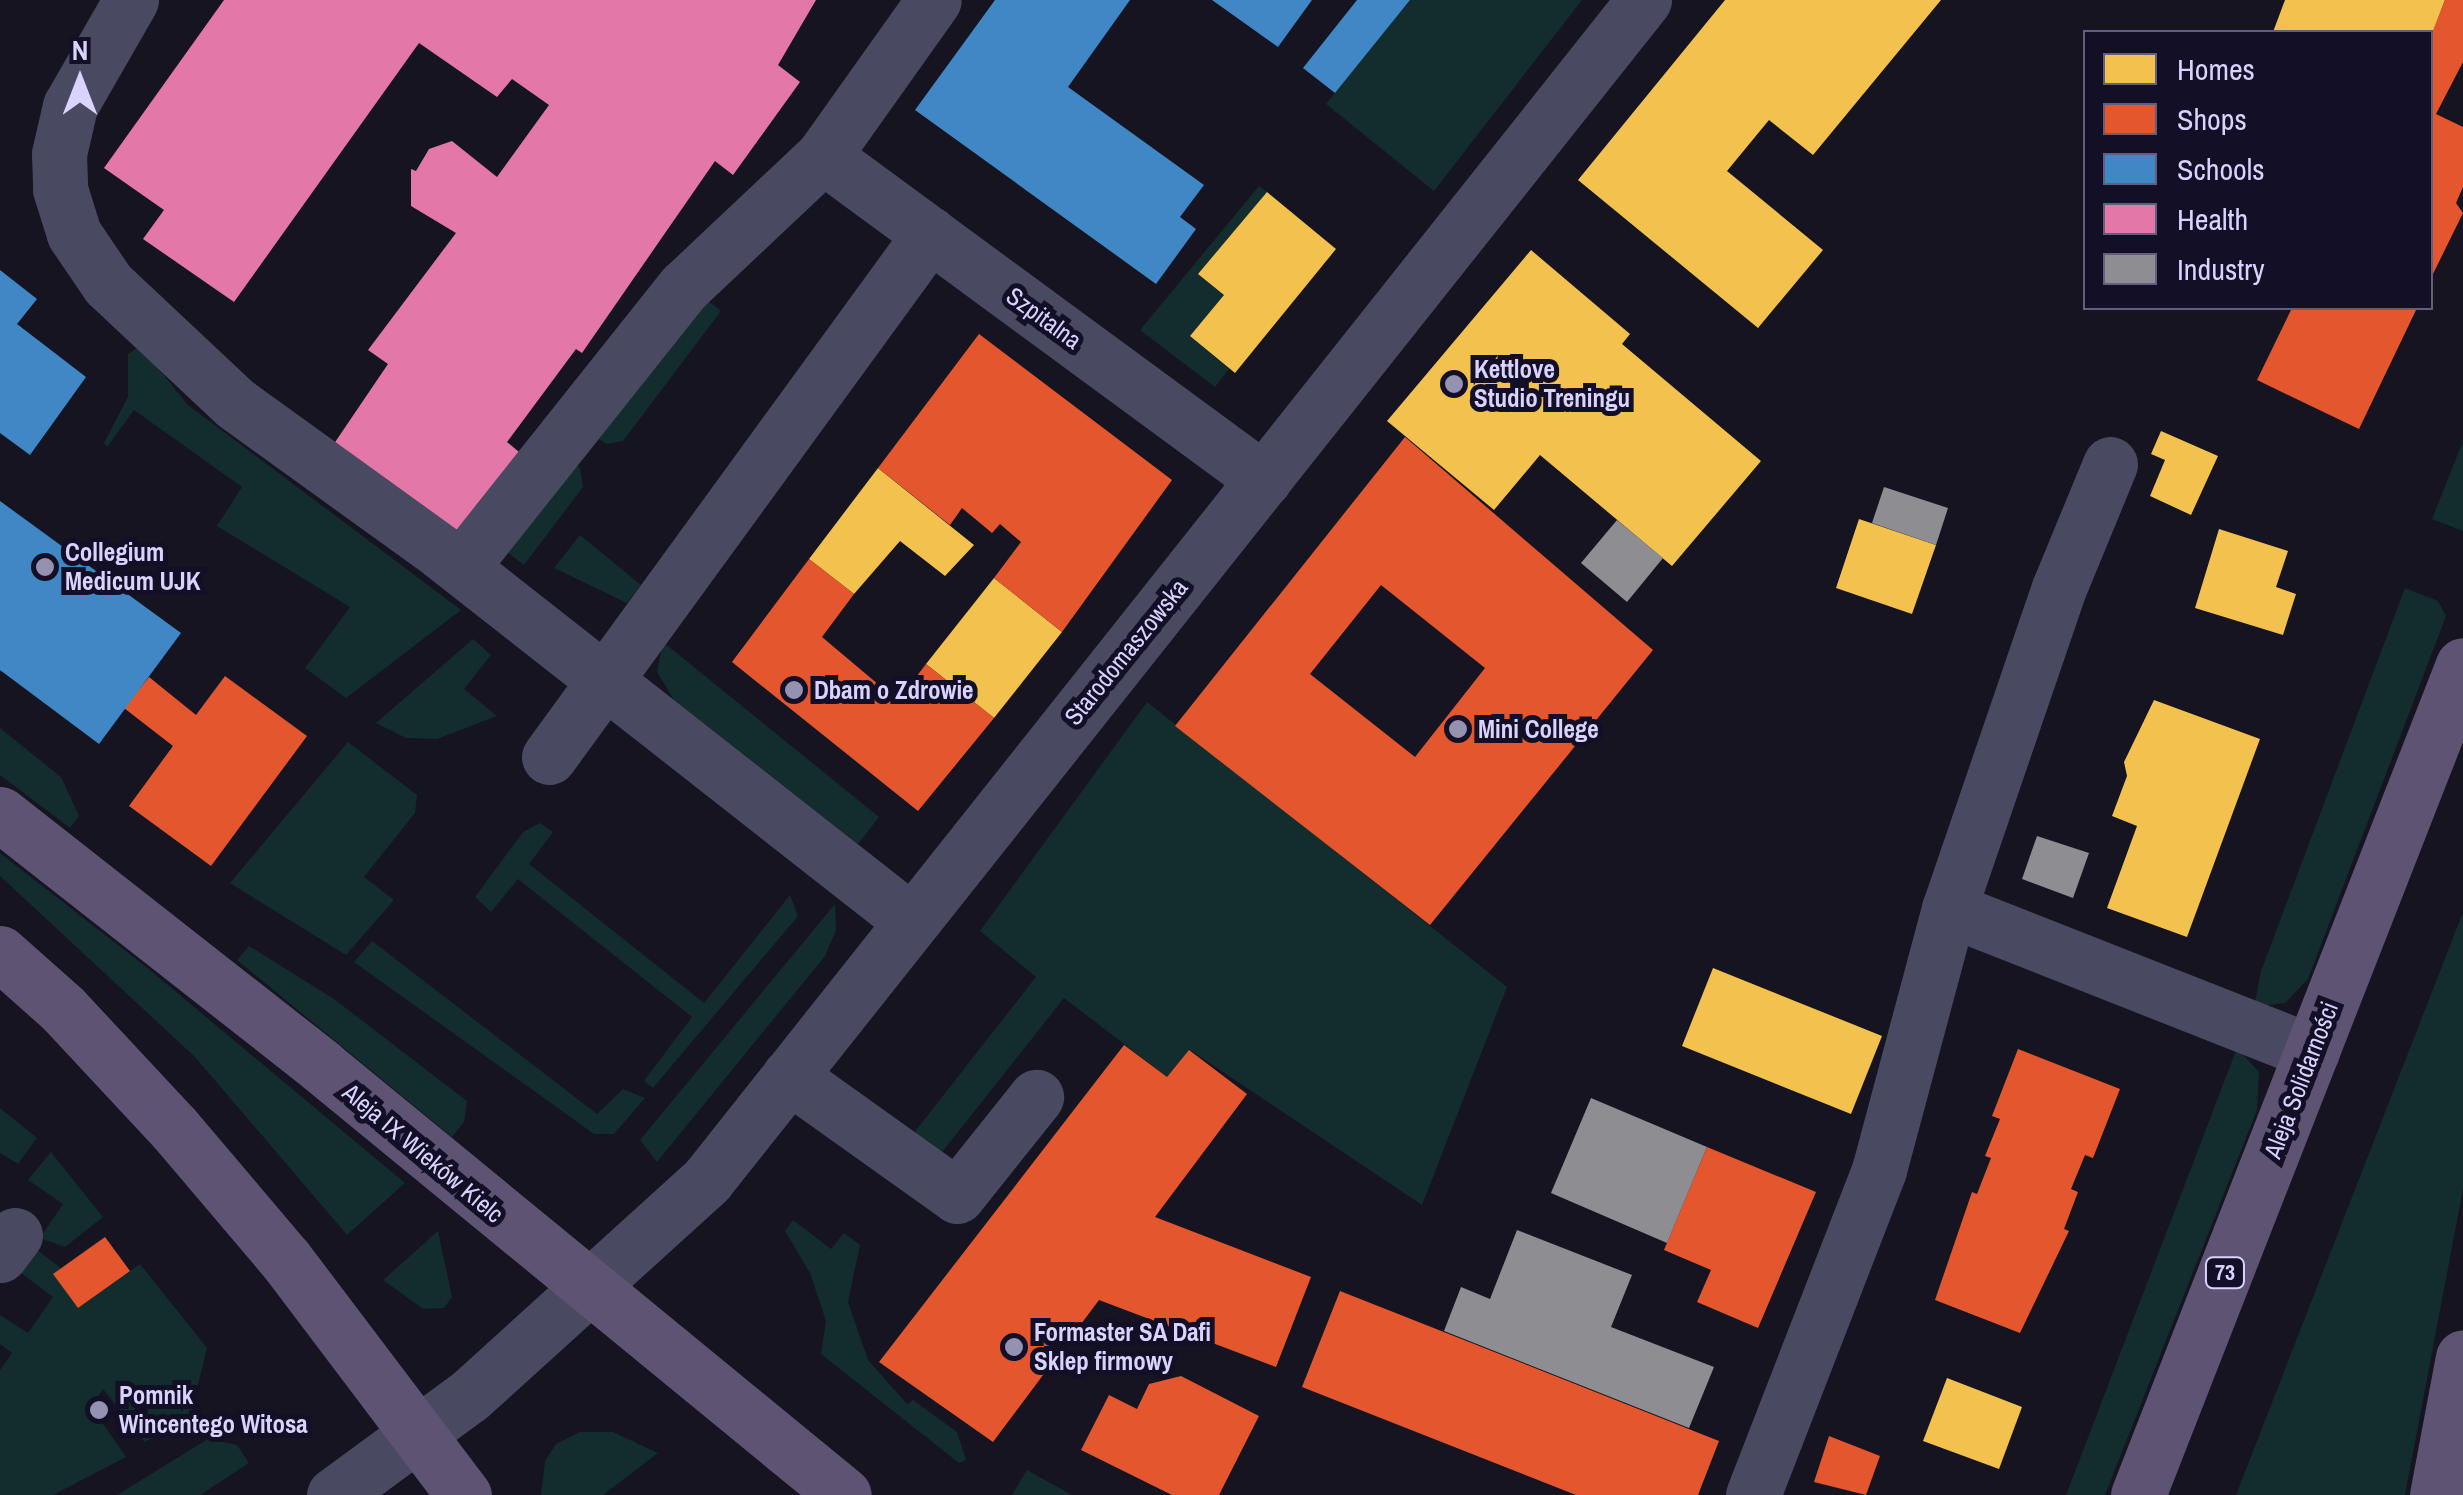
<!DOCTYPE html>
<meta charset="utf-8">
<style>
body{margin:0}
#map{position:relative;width:2463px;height:1495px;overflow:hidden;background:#161421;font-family:"Archivo Narrow",sans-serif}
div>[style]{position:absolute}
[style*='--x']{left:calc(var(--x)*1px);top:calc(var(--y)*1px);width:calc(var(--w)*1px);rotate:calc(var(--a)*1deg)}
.green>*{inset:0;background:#132c2d}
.homes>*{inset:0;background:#f2c14e}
.shops>*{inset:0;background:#e4572e}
.schools>*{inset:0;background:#3f88c5}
.health>*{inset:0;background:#e377a8}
.industry>*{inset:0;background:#8d8d92}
.minor>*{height:55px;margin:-27.5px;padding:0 27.5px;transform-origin:27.5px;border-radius:27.5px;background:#4a4962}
.major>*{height:55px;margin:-27.5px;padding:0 27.5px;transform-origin:27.5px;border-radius:27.5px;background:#5e5373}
.dots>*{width:28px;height:28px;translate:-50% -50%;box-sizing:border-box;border:5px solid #130f26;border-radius:50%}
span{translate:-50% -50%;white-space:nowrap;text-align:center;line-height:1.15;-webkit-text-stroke:10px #130f26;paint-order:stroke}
.shield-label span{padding:2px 8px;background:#130f26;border:2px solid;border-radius:8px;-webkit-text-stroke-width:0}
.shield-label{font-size:22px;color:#d9d4ff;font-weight:700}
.street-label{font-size:25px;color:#d9d4ff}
.poi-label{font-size:25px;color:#d9d4ff;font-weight:700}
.left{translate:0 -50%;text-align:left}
.legend{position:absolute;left:2083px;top:30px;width:350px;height:280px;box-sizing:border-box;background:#130f26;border:2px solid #625e7d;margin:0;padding:12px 18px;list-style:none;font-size:30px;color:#d9d4ff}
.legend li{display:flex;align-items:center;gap:20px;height:50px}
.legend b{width:50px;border:2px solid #625e7d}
.north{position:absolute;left:30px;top:30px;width:100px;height:100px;-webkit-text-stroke:8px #130f26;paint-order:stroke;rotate:0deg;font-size:28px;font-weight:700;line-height:40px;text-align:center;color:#d9d4ff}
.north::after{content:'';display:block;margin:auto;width:35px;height:45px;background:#d9d4ff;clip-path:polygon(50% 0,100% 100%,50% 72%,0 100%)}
</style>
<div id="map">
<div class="green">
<div style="clip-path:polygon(1410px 0,1582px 0,1434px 191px,1326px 104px)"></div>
<div style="clip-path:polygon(1259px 186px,1267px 192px,1198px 274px,1224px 295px,1190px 336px,1229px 369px,1215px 387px,1140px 330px)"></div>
<div style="clip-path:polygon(707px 300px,721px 311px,623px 441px,607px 444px,589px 434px)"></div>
<div style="clip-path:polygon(140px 346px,188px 405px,461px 610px,346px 698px,305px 668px,350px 607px,217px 526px,242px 487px,134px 410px,107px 447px,104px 443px,128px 397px,128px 354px)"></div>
<div style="clip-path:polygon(2463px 441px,2463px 531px,2432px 519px)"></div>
<div style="clip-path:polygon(567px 459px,580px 468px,583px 487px,524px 565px,498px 545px)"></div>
<div style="clip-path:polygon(580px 535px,641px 585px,627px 603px,554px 568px)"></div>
<div style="clip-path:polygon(2405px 588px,2438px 601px,2446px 616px,2308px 979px,2285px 1003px,2254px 1007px,2261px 971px)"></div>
<div style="clip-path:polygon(473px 639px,491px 655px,464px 689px,497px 716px,437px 739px,406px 738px,376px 723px)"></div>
<div style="clip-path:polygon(663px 642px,879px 817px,858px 844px,674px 700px,657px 672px)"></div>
<div style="clip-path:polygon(1147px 702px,1507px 987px,1422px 1205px,1190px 1050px,1167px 1077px,1064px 998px,939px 1156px,913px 1134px,1036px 977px,980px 931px)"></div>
<div style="clip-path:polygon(0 728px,61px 777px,79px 816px,70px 828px,0 775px)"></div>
<div style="clip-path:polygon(348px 742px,417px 795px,415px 813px,364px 877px,394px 900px,346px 955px,230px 883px)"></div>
<div style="clip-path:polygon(540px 823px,553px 832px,529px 864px,704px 1003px,790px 895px,798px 916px,653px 1088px,644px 1081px,692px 1017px,518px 879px,491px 912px,475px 897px,523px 832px)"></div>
<div style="clip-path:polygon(0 853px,145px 966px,405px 1183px,347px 1235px,195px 1057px,0 876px)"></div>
<div style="clip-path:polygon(835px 904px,836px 930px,825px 956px,657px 1162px,640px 1140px)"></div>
<div style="clip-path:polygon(2463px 912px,2463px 1189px,2405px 1495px,2236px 1495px)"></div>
<div style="clip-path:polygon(372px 941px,597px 1114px,623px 1089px,645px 1098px,614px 1134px,594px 1134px,354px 962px)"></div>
<div style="clip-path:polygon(249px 946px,334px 999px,467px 1101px,464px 1122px,452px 1137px,237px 960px)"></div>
<div style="clip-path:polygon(2237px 1048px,2259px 1072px,2257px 1110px,2105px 1495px,2066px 1495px)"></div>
<div style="clip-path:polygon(0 1108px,37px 1138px,18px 1164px,0 1153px)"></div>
<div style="clip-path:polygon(51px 1152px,103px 1217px,65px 1247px,40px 1238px,63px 1204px,28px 1180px)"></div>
<div style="clip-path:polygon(793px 1220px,831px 1249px,844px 1233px,860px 1245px,848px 1302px,868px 1360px,907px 1404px,913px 1400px,957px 1432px,966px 1460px,959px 1463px,821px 1354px,826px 1321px,810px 1273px,785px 1231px)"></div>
<div style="clip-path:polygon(438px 1231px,452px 1297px,444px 1308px,423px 1309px,383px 1280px)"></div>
<div style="clip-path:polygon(33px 1247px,61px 1268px,54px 1274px,78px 1308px,140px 1264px,207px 1348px,191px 1413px,145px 1442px,103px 1389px,86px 1415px,104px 1425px,126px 1457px,53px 1495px,0 1495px,0 1370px,12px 1353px,0 1344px,0 1315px,28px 1333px,53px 1297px,17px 1270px)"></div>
<div style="clip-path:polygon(580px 1432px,613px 1432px,658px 1453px,603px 1495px,541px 1495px,545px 1461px,556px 1444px)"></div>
<div style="clip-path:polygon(208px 1439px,237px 1445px,249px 1463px,200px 1495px,117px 1495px)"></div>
<div style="clip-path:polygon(1027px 1470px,1072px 1495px,1012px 1495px)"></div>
</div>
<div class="homes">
<div style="clip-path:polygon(1725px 0,1941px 0,1813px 155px,1769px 120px,1727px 171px,1823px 250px,1758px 328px,1578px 180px)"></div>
<div style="clip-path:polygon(2285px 0,2445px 0,2433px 32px,2273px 32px)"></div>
<div style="clip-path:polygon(1267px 192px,1336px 249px,1235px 373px,1190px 336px,1224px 295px,1198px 274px)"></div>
<div style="clip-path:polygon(1531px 250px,1630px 334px,1622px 344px,1761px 461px,1672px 566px,1540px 455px,1494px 510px,1387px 421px)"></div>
<div style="clip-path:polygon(2161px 431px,2218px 456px,2191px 515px,2150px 496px,2165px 460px,2151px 454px)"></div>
<div style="clip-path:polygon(878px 468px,974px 545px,945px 576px,900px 541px,854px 594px,809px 559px)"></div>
<div style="clip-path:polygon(1859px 519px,1936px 545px,1912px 614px,1836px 588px)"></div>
<div style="clip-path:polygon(2219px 529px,2288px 551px,2276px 587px,2296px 594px,2283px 635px,2195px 608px)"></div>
<div style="clip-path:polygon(994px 578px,1062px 632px,994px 718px,926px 664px)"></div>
<div style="clip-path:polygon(2154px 700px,2260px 739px,2187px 937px,2107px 908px,2137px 826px,2112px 816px,2127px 776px,2124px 762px)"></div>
<div style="clip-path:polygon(1713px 968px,1882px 1036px,1851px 1114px,1682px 1046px)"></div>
<div style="clip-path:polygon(1947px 1378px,2022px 1407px,1999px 1469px,1923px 1441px)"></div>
</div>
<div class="shops">
<div style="clip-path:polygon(2445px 0,2463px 0,2463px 62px,2436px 114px,2463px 127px,2463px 187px,2456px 203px,2463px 213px,2430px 280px,2430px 38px)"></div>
<div style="clip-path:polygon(2292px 308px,2417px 308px,2359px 429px,2257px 380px)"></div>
<div style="clip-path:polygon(979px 334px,1172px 480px,1062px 632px,994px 578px,1021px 542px,1000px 524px,992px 533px,962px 508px,950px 525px,878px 468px)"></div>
<div style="clip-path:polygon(evenodd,1405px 437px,1653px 650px,1430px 925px,1175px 726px,1405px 437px,1381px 585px,1485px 668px,1415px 757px,1310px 674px,1381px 585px)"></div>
<div style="clip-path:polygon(809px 559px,854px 594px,822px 637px,898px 701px,926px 664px,994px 718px,918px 811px,732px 662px)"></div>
<div style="clip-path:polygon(225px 676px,307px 736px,211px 866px,129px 806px,173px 746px,124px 708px,149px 677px,196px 715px)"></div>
<div style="clip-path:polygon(1124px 1045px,1167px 1077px,1189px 1050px,1247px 1094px,1155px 1217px,1311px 1277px,1276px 1367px,1099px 1300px,993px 1442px,879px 1362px)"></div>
<div style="clip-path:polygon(2018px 1049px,2120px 1089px,2093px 1158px,2085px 1155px,2071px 1189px,2078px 1192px,2064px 1229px,2069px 1231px,2020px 1333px,1935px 1300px,1972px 1192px,1977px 1194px,1991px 1158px,1985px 1156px,2000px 1119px,1992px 1116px)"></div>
<div style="clip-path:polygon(1707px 1147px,1816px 1192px,1758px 1328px,1697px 1302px,1711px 1270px,1664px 1250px)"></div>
<div style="clip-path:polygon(105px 1237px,130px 1271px,78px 1308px,53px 1274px)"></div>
<div style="clip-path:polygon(1340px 1291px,1719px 1441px,1698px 1495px,1576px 1495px,1302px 1387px)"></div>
<div style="clip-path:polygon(1181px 1376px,1259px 1416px,1219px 1495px,1172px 1495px,1081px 1450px,1109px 1395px,1137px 1409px,1149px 1384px)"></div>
<div style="clip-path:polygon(1829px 1436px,1880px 1456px,1866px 1495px,1814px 1482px)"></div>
</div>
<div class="schools">
<div style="clip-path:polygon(995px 0,1130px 0,1068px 87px,1204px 185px,1180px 217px,1196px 229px,1156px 284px,915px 110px)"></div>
<div style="clip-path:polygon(1212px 0,1312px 0,1278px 47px)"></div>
<div style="clip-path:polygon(1357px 0,1410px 0,1335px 93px,1303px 68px)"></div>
<div style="clip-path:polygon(0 270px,37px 299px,17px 324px,86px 377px,30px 455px,0 433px)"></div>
<div style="clip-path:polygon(0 501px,181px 633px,99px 744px,0 670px)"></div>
</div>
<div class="health">
<div style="clip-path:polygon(224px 0,816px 0,778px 65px,800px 82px,733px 175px,715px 161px,582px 353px,576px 349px,507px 442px,525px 457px,459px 547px,327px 454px,388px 364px,368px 350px,456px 233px,411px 206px,411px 169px,416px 171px,429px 149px,452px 141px,497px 177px,549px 105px,512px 79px,497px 97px,419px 43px,234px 302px,143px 239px,164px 210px,104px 168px)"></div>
</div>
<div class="industry">
<div style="clip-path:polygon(1884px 487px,1948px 508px,1936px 545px,1872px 523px)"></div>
<div style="clip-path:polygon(1617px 520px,1663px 558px,1627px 602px,1581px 563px)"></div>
<div style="clip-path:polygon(2037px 836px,2089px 853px,2073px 898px,2022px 879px)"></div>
<div style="clip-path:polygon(1591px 1098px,1707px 1147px,1667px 1243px,1551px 1193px)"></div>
<div style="clip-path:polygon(1517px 1230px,1632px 1275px,1611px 1327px,1714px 1367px,1689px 1428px,1444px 1331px,1461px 1287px,1490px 1299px)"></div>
</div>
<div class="minor">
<div style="--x:131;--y:0;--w:122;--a:119.9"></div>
<div style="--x:70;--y:106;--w:49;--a:102.9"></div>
<div style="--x:59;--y:154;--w:35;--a:88"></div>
<div style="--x:60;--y:189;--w:47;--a:72.7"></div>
<div style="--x:74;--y:234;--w:60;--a:55.8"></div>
<div style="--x:108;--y:284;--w:175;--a:43.2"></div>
<div style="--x:236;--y:404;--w:253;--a:35.8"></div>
<div style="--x:441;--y:552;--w:596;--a:38.12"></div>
<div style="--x:823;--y:156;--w:547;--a:36.3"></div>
<div style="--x:461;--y:567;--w:358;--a:-51.5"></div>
<div style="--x:684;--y:287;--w:191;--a:-43.3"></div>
<div style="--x:823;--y:156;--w:191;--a:-54.6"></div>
<div style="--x:549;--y:757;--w:647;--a:-53.93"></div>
<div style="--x:1949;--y:909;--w:390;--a:21.5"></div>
<div style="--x:789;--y:1076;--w:206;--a:35.5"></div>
<div style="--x:957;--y:1196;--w:127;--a:-51.4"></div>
<div style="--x:0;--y:1255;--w:25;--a:-53"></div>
<div style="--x:334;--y:1495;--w:167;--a:-36.3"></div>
<div style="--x:469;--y:1396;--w:321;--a:-42.2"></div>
<div style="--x:707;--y:1180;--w:1507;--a:-51.55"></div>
<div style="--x:1753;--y:1495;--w:349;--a:-68.8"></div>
<div style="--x:1879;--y:1170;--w:270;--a:-75"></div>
<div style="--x:1949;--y:909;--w:339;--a:-71.1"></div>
<div style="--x:2059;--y:588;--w:134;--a:-67.6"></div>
</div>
<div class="major">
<div style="--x:0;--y:814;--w:408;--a:38.1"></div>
<div style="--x:321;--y:1066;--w:676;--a:39.36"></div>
<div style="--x:0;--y:953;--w:84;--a:41.6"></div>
<div style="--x:63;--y:1009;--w:163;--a:47"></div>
<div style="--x:174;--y:1128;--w:173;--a:49.7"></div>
<div style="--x:286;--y:1260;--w:295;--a:52.9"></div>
<div style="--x:2138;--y:1495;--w:891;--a:-68.62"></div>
<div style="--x:2437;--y:1495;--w:140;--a:-79.3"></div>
</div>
<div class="dots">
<div style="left:1454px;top:384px;background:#9591b1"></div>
<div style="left:45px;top:567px;background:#9591b1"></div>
<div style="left:794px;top:690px;background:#9591b1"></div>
<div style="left:1458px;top:729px;background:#9591b1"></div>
<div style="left:1014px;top:1347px;background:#9591b1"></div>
<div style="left:99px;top:1410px;background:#9591b1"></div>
</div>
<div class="shield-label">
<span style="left:2225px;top:1273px">73</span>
</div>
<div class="street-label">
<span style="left:1044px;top:318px;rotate:36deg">Szpitalna</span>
<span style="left:1126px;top:652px;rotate:-51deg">Starodomaszowska</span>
<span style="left:2301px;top:1080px;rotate:-69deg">Aleja Solidarności</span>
<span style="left:423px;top:1153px;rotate:40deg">Aleja IX Wieków Kielc</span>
</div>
<div class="poi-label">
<span class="left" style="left:1474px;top:384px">Kettlove<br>Studio Treningu</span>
<span class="left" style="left:65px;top:567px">Collegium<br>Medicum UJK</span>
<span class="left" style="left:814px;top:690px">Dbam o Zdrowie</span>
<span class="left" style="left:1478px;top:729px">Mini College</span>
<span class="left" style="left:1034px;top:1347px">Formaster SA Dafi<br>Sklep firmowy</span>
<span class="left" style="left:119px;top:1410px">Pomnik<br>Wincentego Witosa</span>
</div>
<ul class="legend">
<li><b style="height:28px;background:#f2c14e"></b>Homes</li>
<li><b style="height:28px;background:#e4572e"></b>Shops</li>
<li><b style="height:28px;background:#3f88c5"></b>Schools</li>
<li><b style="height:28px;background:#e377a8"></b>Health</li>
<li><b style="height:28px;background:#8d8d92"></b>Industry</li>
</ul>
<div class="north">N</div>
</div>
